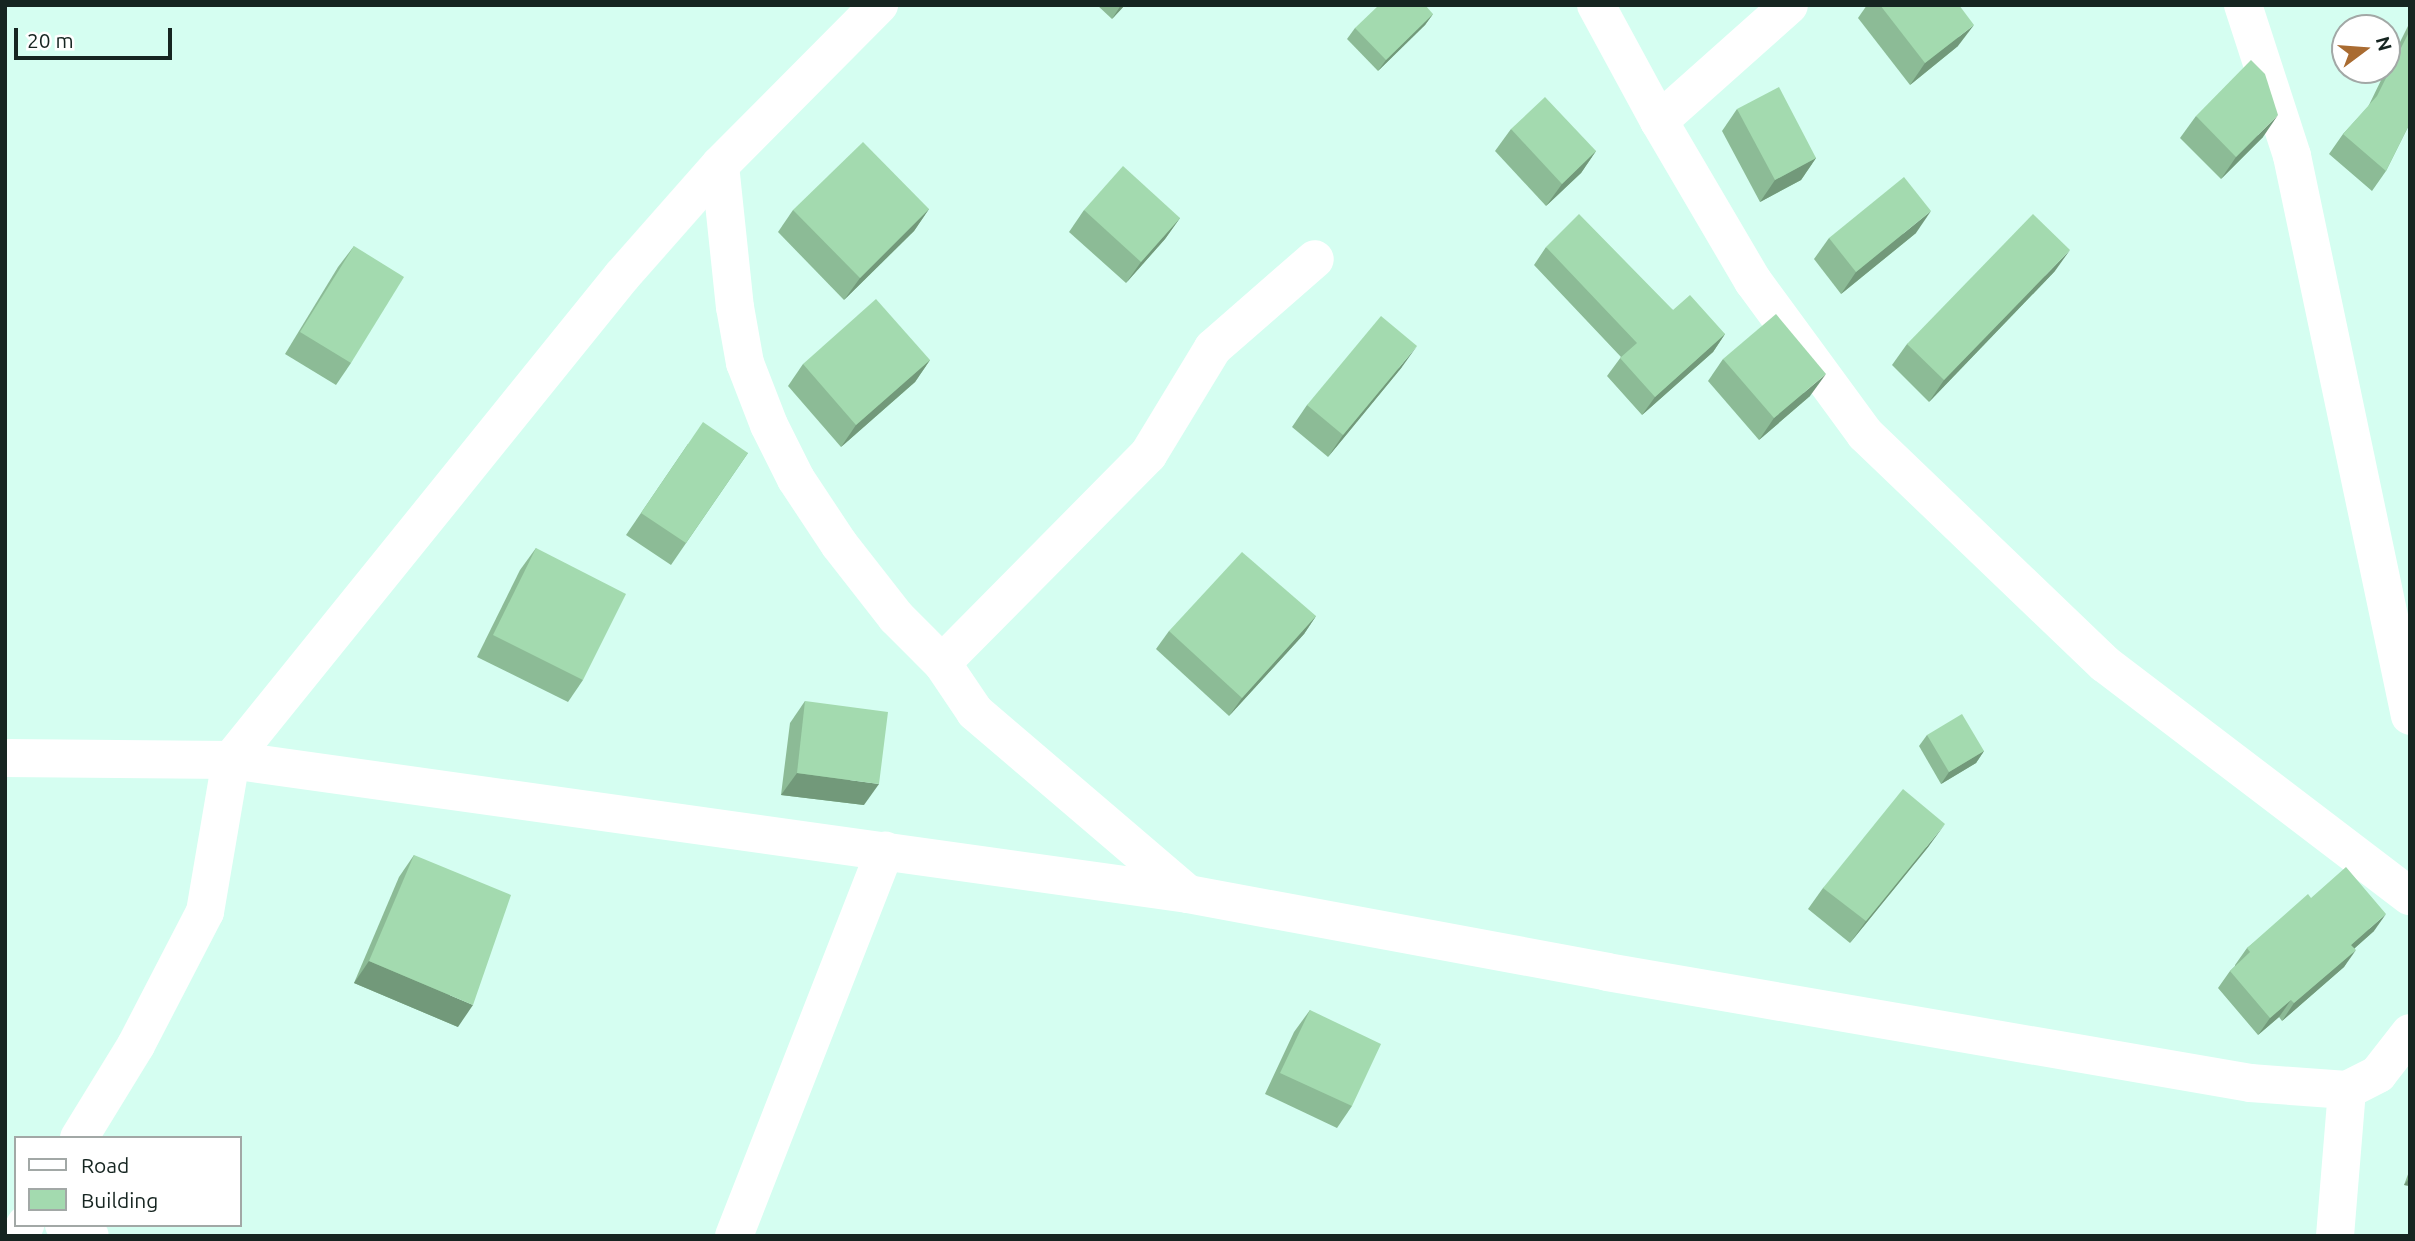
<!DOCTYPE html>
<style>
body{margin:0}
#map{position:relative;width:2415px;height:1241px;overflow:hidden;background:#d5fef1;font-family:Ubuntu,sans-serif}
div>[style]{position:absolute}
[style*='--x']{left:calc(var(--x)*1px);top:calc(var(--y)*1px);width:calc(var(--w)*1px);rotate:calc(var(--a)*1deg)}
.street>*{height:38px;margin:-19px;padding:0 19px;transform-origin:19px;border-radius:19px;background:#fff}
.wall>*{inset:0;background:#8cbb96}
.shaded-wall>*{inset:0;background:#72997a}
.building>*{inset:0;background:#a3daaf}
span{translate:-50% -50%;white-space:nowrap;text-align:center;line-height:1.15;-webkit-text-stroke:5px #fff;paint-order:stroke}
.frame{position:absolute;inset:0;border:7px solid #162521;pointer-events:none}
.legend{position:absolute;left:14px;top:1136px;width:228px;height:91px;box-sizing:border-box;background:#fff;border:2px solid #a2a8a6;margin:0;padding:9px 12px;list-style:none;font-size:21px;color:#162521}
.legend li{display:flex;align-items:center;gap:14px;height:35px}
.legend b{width:35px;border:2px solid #a2a8a6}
.north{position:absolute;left:2331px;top:14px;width:70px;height:70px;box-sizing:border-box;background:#fff;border:2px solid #a2a8a6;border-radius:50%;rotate:74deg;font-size:19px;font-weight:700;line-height:28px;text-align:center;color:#162521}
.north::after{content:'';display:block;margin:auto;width:24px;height:32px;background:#a96b31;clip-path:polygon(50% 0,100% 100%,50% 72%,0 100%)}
.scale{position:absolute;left:14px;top:28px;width:158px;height:32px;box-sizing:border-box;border:4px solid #162521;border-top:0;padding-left:9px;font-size:21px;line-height:24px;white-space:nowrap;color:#162521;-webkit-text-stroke:5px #fff;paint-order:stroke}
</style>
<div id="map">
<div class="street">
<div style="--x:1596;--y:5;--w:132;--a:61.5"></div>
<div style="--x:1659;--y:121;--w:186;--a:59.6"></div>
<div style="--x:1753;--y:281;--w:190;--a:53.8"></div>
<div style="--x:1865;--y:434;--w:332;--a:43.8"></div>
<div style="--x:2105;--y:664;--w:383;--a:37.3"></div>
<div style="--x:2243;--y:5;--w:159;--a:72"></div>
<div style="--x:2292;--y:156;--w:572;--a:78.1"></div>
<div style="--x:1659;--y:121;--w:174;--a:-41.7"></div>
<div style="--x:720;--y:165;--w:143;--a:84"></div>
<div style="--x:735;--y:307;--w:57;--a:79.9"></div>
<div style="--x:745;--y:363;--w:66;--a:68.8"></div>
<div style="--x:769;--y:425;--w:60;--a:63.4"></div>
<div style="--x:796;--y:479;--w:78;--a:56.5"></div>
<div style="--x:839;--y:544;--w:93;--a:52"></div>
<div style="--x:896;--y:617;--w:65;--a:45"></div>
<div style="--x:942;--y:663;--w:59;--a:56"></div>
<div style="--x:975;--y:712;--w:280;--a:40.5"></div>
<div style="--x:942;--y:663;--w:293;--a:-45.3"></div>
<div style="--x:1148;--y:455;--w:125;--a:-58.7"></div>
<div style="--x:1213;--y:348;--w:135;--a:-41.1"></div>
<div style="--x:5;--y:758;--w:226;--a:0.5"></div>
<div style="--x:231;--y:760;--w:966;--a:7.97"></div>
<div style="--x:1188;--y:894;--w:426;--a:10.5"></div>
<div style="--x:1607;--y:972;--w:653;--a:9.79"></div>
<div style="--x:2250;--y:1083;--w:97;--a:4.1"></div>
<div style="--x:2347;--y:1090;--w:35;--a:-27"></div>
<div style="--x:2378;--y:1074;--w:52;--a:-52"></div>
<div style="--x:79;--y:1138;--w:109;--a:-58.5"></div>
<div style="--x:136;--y:1045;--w:150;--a:-62.6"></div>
<div style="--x:205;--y:912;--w:154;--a:-80.3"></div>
<div style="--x:231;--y:760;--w:622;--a:-51.07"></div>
<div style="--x:622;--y:276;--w:148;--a:-48.6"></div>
<div style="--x:720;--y:165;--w:226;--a:-45.2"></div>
<div style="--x:64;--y:1225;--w:28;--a:23"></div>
<div style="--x:19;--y:1236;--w:13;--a:-61"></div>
<div style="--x:734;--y:1236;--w:414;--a:-68.6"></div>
<div style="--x:2335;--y:1236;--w:146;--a:-85.3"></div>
</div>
<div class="wall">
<div style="clip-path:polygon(1097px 5px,1125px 5px,1112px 19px)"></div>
<div style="clip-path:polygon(1867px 5px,1959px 5px,1958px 46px,1910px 85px,1858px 18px)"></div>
<div style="clip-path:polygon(1433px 14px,1425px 25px,1378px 71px,1347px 39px,1355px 28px)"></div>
<div style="clip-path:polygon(2410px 22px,2410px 123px,2386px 171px,2372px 191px,2329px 154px,2343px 134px,2368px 107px,2386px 70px,2387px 70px,2387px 68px)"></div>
<div style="clip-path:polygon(1737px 109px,1816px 158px,1801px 180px,1760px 202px,1722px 131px)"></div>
<div style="clip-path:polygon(2196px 116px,2263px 137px,2221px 179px,2180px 138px)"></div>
<div style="clip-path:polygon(1511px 129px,1596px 151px,1581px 173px,1546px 206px,1495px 151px)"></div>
<div style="clip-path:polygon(929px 209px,914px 231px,844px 300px,778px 232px,793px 210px)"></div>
<div style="clip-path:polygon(1084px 210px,1180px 218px,1165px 239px,1126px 283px,1069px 232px)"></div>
<div style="clip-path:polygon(1916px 233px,1841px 294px,1814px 259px,1829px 238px)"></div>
<div style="clip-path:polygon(354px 246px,351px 363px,336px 385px,285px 354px,338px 267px)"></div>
<div style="clip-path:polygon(1546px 247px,1673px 310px,1725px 334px,1713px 352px,1642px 415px,1607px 376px,1621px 357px,1534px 265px)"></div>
<div style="clip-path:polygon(2055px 271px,1929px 402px,1892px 365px,1907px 344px)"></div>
<div style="clip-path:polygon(1723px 359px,1810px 396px,1759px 440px,1708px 381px)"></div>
<div style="clip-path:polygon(930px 360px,915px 382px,841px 447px,788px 386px,803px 364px)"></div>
<div style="clip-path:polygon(1402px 367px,1328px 457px,1292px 427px,1307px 405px)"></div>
<div style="clip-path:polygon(688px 444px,748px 453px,671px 565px,626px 535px)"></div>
<div style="clip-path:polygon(536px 548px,583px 680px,568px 702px,477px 657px,520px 570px)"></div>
<div style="clip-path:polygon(1316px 616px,1304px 634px,1229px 716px,1156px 649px,1169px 631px)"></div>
<div style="clip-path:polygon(805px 701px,864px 805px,781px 795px,790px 723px)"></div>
<div style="clip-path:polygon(1927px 735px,1984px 751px,1976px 763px,1941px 784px,1919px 746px)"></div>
<div style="clip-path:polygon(1929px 846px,1850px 943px,1808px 909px,1823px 888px)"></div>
<div style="clip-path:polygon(414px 855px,458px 1027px,354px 983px,399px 877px)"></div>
<div style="clip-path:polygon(2311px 898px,2374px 931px,2355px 948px,2344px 967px,2282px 1021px,2279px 1017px,2258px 1035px,2218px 988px,2230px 971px,2235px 966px,2235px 965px,2247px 948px)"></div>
<div style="clip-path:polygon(1310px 1010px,1352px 1106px,1337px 1128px,1265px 1094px,1294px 1032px)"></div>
<div style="clip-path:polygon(2410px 1169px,2410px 1186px,2404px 1185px)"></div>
</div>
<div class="shaded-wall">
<div style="clip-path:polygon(1121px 5px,1125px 5px,1112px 19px)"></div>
<div style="clip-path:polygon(1433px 14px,1425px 25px,1378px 71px,1386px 60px)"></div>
<div style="clip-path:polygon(1974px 25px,1958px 46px,1910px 85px,1925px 63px)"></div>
<div style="clip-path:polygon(2278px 115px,2263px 137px,2221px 179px,2236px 157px)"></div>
<div style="clip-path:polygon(1596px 151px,1581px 173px,1546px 206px,1562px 184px)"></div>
<div style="clip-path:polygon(1816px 158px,1801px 180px,1760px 202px,1775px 180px)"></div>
<div style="clip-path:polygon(929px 209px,914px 231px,844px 300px,860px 278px)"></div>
<div style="clip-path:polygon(1931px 211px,1916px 233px,1841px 294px,1856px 272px)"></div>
<div style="clip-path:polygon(1180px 218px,1165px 239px,1126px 283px,1141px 262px)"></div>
<div style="clip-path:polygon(2070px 250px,2055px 271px,1929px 402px,1944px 380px)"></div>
<div style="clip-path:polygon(1725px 334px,1713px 352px,1642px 415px,1655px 397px)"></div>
<div style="clip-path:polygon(1417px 346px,1402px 367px,1328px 457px,1343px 435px)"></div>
<div style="clip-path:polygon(930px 360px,915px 382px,841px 447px,856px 425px)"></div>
<div style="clip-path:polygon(1826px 374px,1810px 396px,1759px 440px,1774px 418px)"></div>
<div style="clip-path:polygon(1316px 616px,1304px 634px,1229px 716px,1242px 698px)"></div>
<div style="clip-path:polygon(1984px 751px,1976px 763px,1941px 784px,1949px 772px)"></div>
<div style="clip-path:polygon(797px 773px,879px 784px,864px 805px,781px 795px)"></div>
<div style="clip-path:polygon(1945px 824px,1929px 846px,1850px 943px,1866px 921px)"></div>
<div style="clip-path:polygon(2386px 914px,2374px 931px,2339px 962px,2351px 945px)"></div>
<div style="clip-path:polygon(2356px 950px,2344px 967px,2282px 1021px,2294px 1003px)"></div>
<div style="clip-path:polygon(369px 961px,473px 1005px,458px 1027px,354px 983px)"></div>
<div style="clip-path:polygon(2291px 1000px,2279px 1017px,2258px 1035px,2270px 1018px)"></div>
<div style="clip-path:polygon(2410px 1177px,2410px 1186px,2404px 1185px)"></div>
</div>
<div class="building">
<div style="clip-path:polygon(1379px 5px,1425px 5px,1433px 14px,1386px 60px,1355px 28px)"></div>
<div style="clip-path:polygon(1880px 5px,1959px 5px,1974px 25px,1925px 63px)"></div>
<div style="clip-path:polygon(2410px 30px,2410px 123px,2386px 171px,2343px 134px,2377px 96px)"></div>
<div style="clip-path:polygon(2251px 60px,2265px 74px,2278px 115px,2236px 157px,2196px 116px)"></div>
<div style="clip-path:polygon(1779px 87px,1816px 158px,1775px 180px,1737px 109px)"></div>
<div style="clip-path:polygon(1545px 97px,1596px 151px,1562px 184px,1511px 129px)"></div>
<div style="clip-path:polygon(863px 142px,929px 209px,860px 278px,793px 210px)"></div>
<div style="clip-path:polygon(1123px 166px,1180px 218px,1141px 262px,1084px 210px)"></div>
<div style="clip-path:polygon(1904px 177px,1931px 211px,1856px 272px,1829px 238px)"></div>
<div style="clip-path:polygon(1579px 214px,1673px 310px,1690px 295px,1725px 334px,1655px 397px,1620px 358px,1637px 343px,1546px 247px)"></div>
<div style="clip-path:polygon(2033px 214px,2070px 250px,1944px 380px,1907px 344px)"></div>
<div style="clip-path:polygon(354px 246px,404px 277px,351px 363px,300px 332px)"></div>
<div style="clip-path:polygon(876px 299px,930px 360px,856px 425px,803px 364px)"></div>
<div style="clip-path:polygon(1776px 314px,1826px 374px,1774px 418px,1723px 359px)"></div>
<div style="clip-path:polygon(1381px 316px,1417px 346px,1343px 435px,1307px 405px)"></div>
<div style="clip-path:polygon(703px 422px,748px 453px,686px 543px,641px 513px)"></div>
<div style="clip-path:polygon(536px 548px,626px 594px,583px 680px,493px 635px)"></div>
<div style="clip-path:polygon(1242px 552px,1316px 616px,1242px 698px,1169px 631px)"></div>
<div style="clip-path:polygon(805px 701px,888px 712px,879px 784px,797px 773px)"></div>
<div style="clip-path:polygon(1962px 714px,1984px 751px,1949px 772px,1927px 735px)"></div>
<div style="clip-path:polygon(1903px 789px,1945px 824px,1866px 921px,1823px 888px)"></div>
<div style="clip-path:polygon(414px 855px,511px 895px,473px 1005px,369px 961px)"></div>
<div style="clip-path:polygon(2346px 867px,2386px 914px,2351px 945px,2356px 950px,2294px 1003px,2291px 1000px,2270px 1018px,2230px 971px,2250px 952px,2247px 948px,2308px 894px,2311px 898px)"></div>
<div style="clip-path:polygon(1310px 1010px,1381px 1044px,1352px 1106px,1280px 1073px)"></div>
</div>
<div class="frame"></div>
<ul class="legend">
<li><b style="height:9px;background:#fff"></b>Road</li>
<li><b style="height:19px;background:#a3daaf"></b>Building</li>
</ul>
<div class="north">N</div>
<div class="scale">20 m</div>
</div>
